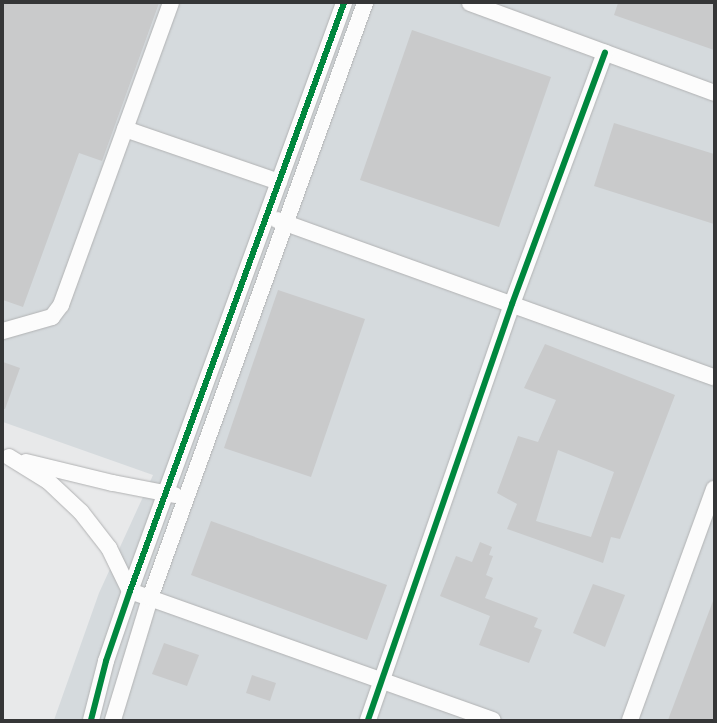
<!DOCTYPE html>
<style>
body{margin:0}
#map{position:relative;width:717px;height:723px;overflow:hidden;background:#e8e9ea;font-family:Arial,sans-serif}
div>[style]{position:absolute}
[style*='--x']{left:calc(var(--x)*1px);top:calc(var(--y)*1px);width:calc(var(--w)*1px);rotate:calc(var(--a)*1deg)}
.built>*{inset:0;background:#d5dadd}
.building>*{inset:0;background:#c9cacb}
.roads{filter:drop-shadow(0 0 1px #b1b2b3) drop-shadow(0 0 1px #b1b2b3)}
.minor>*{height:16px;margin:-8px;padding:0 8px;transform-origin:8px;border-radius:8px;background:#fcfcfc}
.cycleway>*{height:6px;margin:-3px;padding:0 3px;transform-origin:3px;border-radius:3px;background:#00873e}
span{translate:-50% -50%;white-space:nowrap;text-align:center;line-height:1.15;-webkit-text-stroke:3px #f4f6f8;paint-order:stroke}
.frame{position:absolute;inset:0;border:4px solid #353637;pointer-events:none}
</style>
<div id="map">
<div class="built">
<div style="clip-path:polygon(3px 3px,714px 3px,714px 720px,54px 720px,99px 593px,153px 475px,3px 422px)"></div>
</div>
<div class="building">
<div style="clip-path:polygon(3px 3px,159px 3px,102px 161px,79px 153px,23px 307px,3px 300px)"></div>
<div style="clip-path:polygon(618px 3px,714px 3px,714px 50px,614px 15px)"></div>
<div style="clip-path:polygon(412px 30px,551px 77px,499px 227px,360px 180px)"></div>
<div style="clip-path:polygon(614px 123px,714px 154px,714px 224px,594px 186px)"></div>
<div style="clip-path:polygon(278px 290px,365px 319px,311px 477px,224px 448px)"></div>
<div style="clip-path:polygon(evenodd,545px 344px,675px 395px,620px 539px,611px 537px,603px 563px,507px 529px,517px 504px,497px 493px,518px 436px,538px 442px,556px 400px,524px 388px,545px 344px,558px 450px,614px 472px,591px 537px,536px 521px,558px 450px)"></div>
<div style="clip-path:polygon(3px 362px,20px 368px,5px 409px,3px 409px)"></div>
<div style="clip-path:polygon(211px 521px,387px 585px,367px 640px,191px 575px)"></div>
<div style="clip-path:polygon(480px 542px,492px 547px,489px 555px,493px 556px,486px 575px,493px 578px,485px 598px,538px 618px,534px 627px,542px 630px,529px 663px,479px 645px,490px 616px,440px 596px,456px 556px,472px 562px)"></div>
<div style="clip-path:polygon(593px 584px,625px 595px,605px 647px,573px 633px)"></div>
<div style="clip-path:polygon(713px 601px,714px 720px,668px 720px)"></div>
<div style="clip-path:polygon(164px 643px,199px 655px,187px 686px,152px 674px)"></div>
<div style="clip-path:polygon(252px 675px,276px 683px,270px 701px,246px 693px)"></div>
</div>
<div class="roads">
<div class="minor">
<div style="--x:470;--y:3;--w:260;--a:20.2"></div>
<div style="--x:125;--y:129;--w:163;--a:19"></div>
<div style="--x:277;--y:220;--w:464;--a:19.8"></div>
<div style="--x:3;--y:331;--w:51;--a:-15.9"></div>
<div style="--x:52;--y:317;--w:15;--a:-53"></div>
<div style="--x:61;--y:305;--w:321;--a:-70"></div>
<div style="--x:9;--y:457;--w:46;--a:31.6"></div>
<div style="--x:48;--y:481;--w:45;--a:43.2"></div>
<div style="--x:81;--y:512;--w:46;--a:52.1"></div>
<div style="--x:109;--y:548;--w:48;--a:64"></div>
<div style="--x:130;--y:591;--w:385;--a:19.6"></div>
<div style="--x:26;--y:462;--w:89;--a:13.6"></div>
<div style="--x:113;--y:483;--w:63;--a:11"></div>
<div style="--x:91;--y:720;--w:61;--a:-75.7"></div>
<div style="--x:106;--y:661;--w:74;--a:-71.1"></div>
<div style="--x:130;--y:591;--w:626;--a:-70"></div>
<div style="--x:113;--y:720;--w:127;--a:-73.1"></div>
<div style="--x:150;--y:598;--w:633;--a:-70.13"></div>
<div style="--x:368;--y:720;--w:440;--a:-70.9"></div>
<div style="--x:512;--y:304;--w:268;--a:-69.7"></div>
<div style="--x:630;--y:720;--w:246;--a:-70"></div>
</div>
</div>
<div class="cycleway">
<div style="--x:91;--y:720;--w:61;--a:-75.7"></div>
<div style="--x:106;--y:661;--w:74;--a:-71.1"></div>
<div style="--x:130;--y:591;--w:626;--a:-70"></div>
<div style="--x:368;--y:720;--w:440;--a:-70.9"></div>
<div style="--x:512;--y:304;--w:268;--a:-69.7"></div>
</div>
<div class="frame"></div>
</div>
